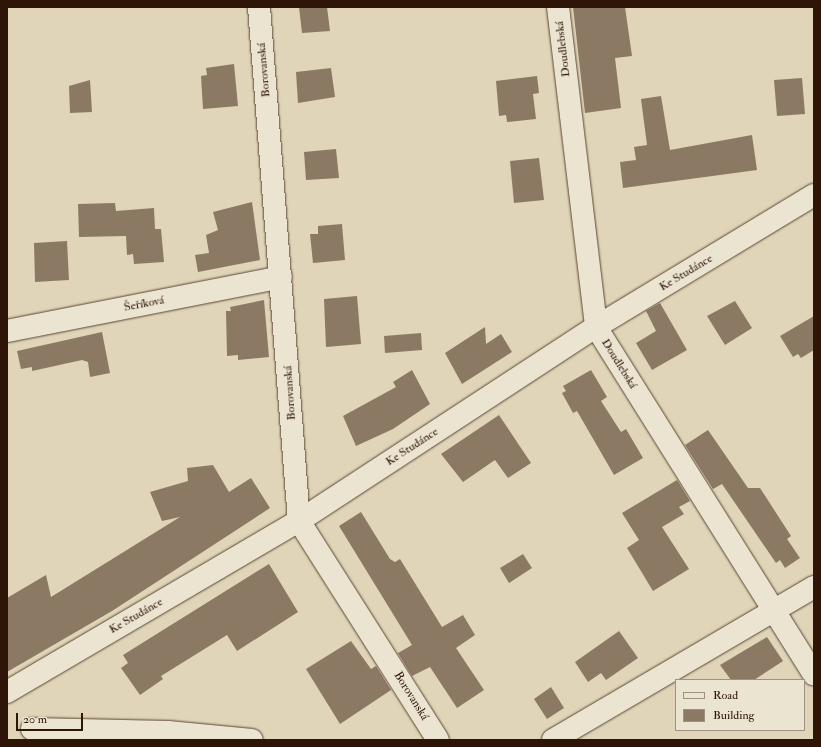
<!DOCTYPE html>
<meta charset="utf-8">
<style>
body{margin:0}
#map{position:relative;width:821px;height:747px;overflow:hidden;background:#e0d5b8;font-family:"IM FELL Double Pica",serif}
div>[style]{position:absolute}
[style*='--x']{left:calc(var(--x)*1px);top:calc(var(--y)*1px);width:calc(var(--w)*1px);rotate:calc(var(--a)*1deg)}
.building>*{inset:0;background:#8b7964}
.roads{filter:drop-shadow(0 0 1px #5a4534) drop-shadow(0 0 1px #5a4534)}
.street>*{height:22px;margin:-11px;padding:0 11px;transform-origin:11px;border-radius:11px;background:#ebe4d1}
span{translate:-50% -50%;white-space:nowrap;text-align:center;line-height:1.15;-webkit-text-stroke:3.5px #ebe4d1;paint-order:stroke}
.street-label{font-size:12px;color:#2e1508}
.frame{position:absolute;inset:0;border:8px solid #2e1508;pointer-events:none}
.legend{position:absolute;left:675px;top:679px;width:130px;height:52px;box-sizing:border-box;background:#ebe4d1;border:1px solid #9f9181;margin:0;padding:5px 7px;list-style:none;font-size:12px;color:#2e1508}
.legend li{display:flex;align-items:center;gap:8px;height:20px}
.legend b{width:20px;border:1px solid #9f9181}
.scale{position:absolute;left:16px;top:713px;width:67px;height:18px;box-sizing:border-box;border:2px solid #2e1508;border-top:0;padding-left:5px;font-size:12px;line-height:14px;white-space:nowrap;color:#2e1508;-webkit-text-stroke:3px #ebe4d1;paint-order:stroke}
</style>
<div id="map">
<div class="building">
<div style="clip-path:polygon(299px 7px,327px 7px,330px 31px,302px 33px)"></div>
<div style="clip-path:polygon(573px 7px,625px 7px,632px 56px,615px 58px,621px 108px,585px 113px)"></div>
<div style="clip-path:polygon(234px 64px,238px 106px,203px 109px,201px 76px,207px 75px,206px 68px)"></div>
<div style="clip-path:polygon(331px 68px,335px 97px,298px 103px,296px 72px)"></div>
<div style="clip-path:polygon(537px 76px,539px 93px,533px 94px,536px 119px,507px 122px,506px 115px,499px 116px,496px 81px)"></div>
<div style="clip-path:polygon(802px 78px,805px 114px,777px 116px,774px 80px)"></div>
<div style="clip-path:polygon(90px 80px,92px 112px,70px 113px,69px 86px)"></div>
<div style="clip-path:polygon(661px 96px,670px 150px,752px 135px,757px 170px,623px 188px,620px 162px,636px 160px,634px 147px,647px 145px,641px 99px)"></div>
<div style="clip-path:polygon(336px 149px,339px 178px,306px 180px,304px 152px)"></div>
<div style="clip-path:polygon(539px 158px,544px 200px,514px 203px,510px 161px)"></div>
<div style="clip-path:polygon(252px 202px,260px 260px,198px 272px,195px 255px,209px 253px,206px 235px,218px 230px,213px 212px)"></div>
<div style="clip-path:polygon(115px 203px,116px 211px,154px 208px,155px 229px,161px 229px,164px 262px,134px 264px,133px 254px,127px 255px,126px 236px,79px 237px,78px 204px)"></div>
<div style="clip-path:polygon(342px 224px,345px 260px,313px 263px,310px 234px,318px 234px,318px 226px)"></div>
<div style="clip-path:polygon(67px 241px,69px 280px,35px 282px,34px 243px)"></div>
<div style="clip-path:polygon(357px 296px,361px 344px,326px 347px,324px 299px)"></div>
<div style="clip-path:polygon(264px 300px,269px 357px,238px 360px,238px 355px,227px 356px,226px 311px,231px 311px,230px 307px)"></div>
<div style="clip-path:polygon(735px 301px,752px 328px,725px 345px,707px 316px)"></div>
<div style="clip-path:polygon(660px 303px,687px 350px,652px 370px,636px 343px,656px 331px,646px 311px)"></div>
<div style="clip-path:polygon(814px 316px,814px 350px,801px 358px,798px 354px,793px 357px,780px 336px)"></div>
<div style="clip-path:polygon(485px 327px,486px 344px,501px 334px,512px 352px,462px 384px,445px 353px)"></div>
<div style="clip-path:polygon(102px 332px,110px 373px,90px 377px,88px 362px,82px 360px,32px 371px,32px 367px,21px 369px,17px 351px)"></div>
<div style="clip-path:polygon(421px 333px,422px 350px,385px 353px,384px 336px)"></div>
<div style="clip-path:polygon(412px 370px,430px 404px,393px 429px,356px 446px,343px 416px,396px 387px,393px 382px)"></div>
<div style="clip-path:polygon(591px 370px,607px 397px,601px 401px,621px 432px,626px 429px,643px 458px,614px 475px,577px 411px,573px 413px,562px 393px,566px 391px,563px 386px)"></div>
<div style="clip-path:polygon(499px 415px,531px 463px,508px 478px,495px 460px,463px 482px,441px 454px)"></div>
<div style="clip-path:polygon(708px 430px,748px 488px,760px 488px,791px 536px,787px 539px,800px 558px,785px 568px,780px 560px,776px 563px,722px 484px,713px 489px,685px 445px)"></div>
<div style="clip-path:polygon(213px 465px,229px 492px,251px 478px,270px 508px,112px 611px,7px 672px,7px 598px,46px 575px,51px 597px,180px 517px,162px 521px,150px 492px,188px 481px,187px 468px)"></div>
<div style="clip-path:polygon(677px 480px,690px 501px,679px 507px,684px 514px,662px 527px,689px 569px,653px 591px,627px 548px,639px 540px,622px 513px)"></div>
<div style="clip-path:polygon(361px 512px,390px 559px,395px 562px,400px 559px,442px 627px,463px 615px,475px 635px,456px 648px,484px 690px,457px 708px,430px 667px,412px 676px,398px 653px,412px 645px,339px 526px)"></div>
<div style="clip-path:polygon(523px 554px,532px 568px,509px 583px,500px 568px)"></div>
<div style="clip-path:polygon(269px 564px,298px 612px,237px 651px,227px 635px,161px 676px,163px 679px,140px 695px,121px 668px,128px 663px,123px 655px)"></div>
<div style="clip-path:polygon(619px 631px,638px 658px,606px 680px,601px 673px,588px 682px,575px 662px)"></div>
<div style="clip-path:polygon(767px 637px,783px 661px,754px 680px,731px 680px,720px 665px)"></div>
<div style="clip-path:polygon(351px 641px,371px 669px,376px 666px,391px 690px,340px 724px,306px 669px)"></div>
<div style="clip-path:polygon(551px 687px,564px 708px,547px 719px,534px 699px)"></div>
</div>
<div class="roads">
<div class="street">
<div style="--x:259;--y:7;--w:516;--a:85.55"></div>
<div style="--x:299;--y:521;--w:259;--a:57.6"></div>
<div style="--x:558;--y:7;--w:322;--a:83.2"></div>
<div style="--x:596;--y:327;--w:410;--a:57.9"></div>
<div style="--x:7;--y:331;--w:279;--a:-11.1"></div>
<div style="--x:7;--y:692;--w:338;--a:-30.4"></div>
<div style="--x:299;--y:521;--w:355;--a:-33.2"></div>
<div style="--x:596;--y:327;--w:255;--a:-31.2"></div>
<div style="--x:32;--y:729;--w:136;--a:1.3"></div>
<div style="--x:168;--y:732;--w:84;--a:5.4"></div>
<div style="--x:553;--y:740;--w:303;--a:-30.4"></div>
</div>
</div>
<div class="street-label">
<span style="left:563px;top:49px;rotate:-97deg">Doudlebská</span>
<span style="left:264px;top:70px;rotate:-95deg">Borovanská</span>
<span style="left:686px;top:273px;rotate:-31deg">Ke Studánce</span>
<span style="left:144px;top:304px;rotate:-11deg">Šeříková</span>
<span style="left:619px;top:364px;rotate:58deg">Doudlebská</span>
<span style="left:290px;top:393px;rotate:-94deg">Borovanská</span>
<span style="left:412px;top:447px;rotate:-33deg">Ke Studánce</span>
<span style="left:136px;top:616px;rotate:-30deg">Ke Studánce</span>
<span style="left:411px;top:696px;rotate:58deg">Borovanská</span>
</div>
<div class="frame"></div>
<ul class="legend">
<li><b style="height:5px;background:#ebe4d1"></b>Road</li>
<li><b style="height:11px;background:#8b7964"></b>Building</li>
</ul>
<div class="scale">20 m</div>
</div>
